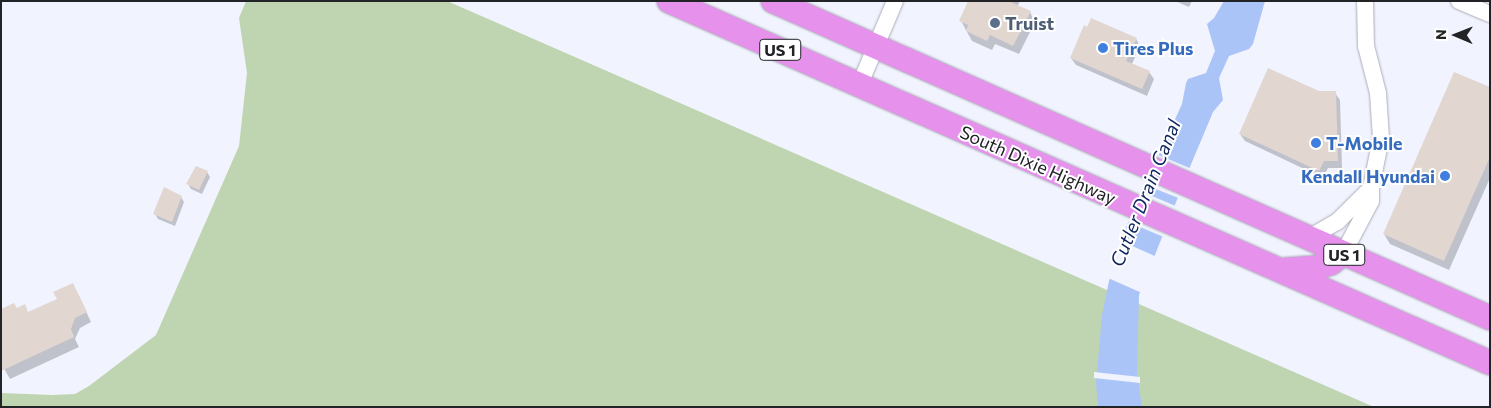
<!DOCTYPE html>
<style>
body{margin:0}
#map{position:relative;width:1491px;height:408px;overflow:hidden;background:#f1f3fe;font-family:Commissioner,sans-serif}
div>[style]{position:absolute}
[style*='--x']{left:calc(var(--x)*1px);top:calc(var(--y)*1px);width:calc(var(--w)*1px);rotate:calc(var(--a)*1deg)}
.green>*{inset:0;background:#bfd5b2}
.water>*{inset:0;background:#aac4f8}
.pier>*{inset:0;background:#f1f3fe}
.shadow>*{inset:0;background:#0003}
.building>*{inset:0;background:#e1d6d0}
.roads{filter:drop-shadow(0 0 1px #abadb7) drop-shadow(0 0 1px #abadb7)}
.minor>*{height:16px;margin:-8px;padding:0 8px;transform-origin:8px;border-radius:8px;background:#fff}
.highway>*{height:24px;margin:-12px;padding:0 12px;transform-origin:12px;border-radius:12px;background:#e691eb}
.dots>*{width:14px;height:14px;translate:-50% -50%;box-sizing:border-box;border:2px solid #fff;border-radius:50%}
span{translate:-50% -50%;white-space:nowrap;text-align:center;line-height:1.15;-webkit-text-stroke:4px #fff;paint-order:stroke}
.shield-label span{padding:1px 4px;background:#fff;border:1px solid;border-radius:4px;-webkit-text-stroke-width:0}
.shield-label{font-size:16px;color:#222327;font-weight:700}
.service-label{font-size:18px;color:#4e5e75;font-weight:700}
.left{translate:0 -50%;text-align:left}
.shop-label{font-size:18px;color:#366cbe;font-weight:700}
.right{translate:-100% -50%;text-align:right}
.street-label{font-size:18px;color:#222327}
.water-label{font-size:19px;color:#0d255f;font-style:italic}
.frame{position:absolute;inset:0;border:2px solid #222327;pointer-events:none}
.north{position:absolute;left:1431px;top:10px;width:50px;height:50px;-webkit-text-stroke:4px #fff;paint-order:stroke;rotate:271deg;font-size:14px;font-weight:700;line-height:20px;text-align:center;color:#222327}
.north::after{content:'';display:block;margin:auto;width:18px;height:22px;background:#222327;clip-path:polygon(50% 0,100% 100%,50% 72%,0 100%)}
</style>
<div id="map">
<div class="green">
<div style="clip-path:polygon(246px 1px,447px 1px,1374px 407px,1px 407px,1px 393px,52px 395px,75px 394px,89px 386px,156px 335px,239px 146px,247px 73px,239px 18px)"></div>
</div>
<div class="water">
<div style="clip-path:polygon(1224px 1px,1265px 1px,1253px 44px,1249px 49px,1229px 56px,1219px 78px,1223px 100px,1213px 112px,1192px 162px,1139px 295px,1137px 373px,1142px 407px,1098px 407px,1096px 383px,1102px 315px,1109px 281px,1125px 237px,1123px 234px,1182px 104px,1186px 83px,1188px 79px,1206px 73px,1215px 51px,1207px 24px,1214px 18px)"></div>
</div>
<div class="pier">
<div style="clip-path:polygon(1156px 154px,1192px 169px,1181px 199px,1143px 184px)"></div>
<div style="clip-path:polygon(1140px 191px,1178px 207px,1166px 238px,1126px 221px)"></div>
<div style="clip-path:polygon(1121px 241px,1157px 257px,1142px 293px,1108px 278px)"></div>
<div style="clip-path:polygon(1094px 372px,1140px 377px,1140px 383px,1094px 378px)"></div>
</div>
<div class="shadow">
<div style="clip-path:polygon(970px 1px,1020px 1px,1017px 7px,1030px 12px,1035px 22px,1019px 54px,995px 44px,992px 50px,972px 41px,961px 21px)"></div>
<div style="clip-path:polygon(1175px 1px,1192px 1px,1189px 7px)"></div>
<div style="clip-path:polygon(1136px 39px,1140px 46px,1132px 64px,1149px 72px,1154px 79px,1147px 96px,1076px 65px,1071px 58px)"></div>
<div style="clip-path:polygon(1490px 89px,1490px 178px,1449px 270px,1390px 244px,1384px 234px)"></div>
<div style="clip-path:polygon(1318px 92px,1335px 93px,1340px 100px,1342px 168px,1328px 168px,1323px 178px,1245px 141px,1240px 134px)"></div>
<div style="clip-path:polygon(196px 167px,207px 172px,210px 177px,202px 194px,191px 189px,188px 184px)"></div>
<div style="clip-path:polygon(181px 197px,184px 202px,175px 226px,158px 219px,155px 214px)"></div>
<div style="clip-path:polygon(78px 294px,91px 322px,80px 328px,75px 339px,79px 347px,10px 379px,2px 365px,17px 309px,29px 314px)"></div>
</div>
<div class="building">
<div style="clip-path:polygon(968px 1px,1008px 1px,1031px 11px,1013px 46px,990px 35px,987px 41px,966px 31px,968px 25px,959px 21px)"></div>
<div style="clip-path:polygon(1091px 18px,1137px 38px,1126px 61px,1150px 71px,1142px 89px,1070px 58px,1084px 25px,1087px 27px)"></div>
<div style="clip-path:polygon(1268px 68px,1319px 91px,1336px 91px,1338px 161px,1324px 161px,1319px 171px,1239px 134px)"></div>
<div style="clip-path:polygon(1454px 72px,1490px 87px,1490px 157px,1444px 261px,1383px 234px)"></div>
<div style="clip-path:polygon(196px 166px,208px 171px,199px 190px,186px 184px)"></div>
<div style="clip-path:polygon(164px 187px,182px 196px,172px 222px,153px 214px)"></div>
<div style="clip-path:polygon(73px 283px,87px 312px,75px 318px,71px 329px,74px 337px,1px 371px,1px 309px,14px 303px,17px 308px,25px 304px,28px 312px,57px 299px,53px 292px)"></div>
</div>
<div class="roads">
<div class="minor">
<div style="--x:1459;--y:1;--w:34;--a:23"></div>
<div style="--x:859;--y:86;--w:92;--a:-67"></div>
<div style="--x:1307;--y:239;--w:34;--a:-30"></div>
<div style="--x:1337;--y:222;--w:48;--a:-45"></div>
<div style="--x:1343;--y:254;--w:60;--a:-62.2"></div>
<div style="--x:1371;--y:201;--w:13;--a:-90"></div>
<div style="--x:1371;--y:188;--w:51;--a:-78.7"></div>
<div style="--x:1381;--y:138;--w:45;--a:-93.8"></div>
<div style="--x:1378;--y:93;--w:49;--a:-104.3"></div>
<div style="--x:1366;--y:46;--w:45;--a:-91.3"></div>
</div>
<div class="highway">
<div style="--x:669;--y:1;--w:897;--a:23.79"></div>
<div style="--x:773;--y:1;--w:784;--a:23.85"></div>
<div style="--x:1283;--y:270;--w:31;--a:-4"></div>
<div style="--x:1314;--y:268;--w:18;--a:-16"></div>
<div style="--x:1331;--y:263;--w:15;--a:-37"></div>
</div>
</div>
<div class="dots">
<div style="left:995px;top:23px;background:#5c6f8a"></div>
<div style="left:1103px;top:48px;background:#3f7fe0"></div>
<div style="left:1316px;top:143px;background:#3f7fe0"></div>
<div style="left:1445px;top:176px;background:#3f7fe0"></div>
</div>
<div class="shield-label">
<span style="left:780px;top:50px">US 1</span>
<span style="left:1344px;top:255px">US 1</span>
</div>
<div class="service-label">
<span class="left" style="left:1005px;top:23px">Truist</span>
</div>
<div class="shop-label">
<span class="left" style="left:1113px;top:48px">Tires Plus</span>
<span class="left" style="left:1326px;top:143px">T-Mobile</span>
<span class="right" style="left:1435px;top:176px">Kendall Hyundai</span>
</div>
<div class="street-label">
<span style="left:1038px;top:165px;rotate:24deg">South Dixie Highway</span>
</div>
<div class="water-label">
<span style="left:1145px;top:193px;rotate:-68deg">Cutler Drain Canal</span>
</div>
<div class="frame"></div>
<div class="north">N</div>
</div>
